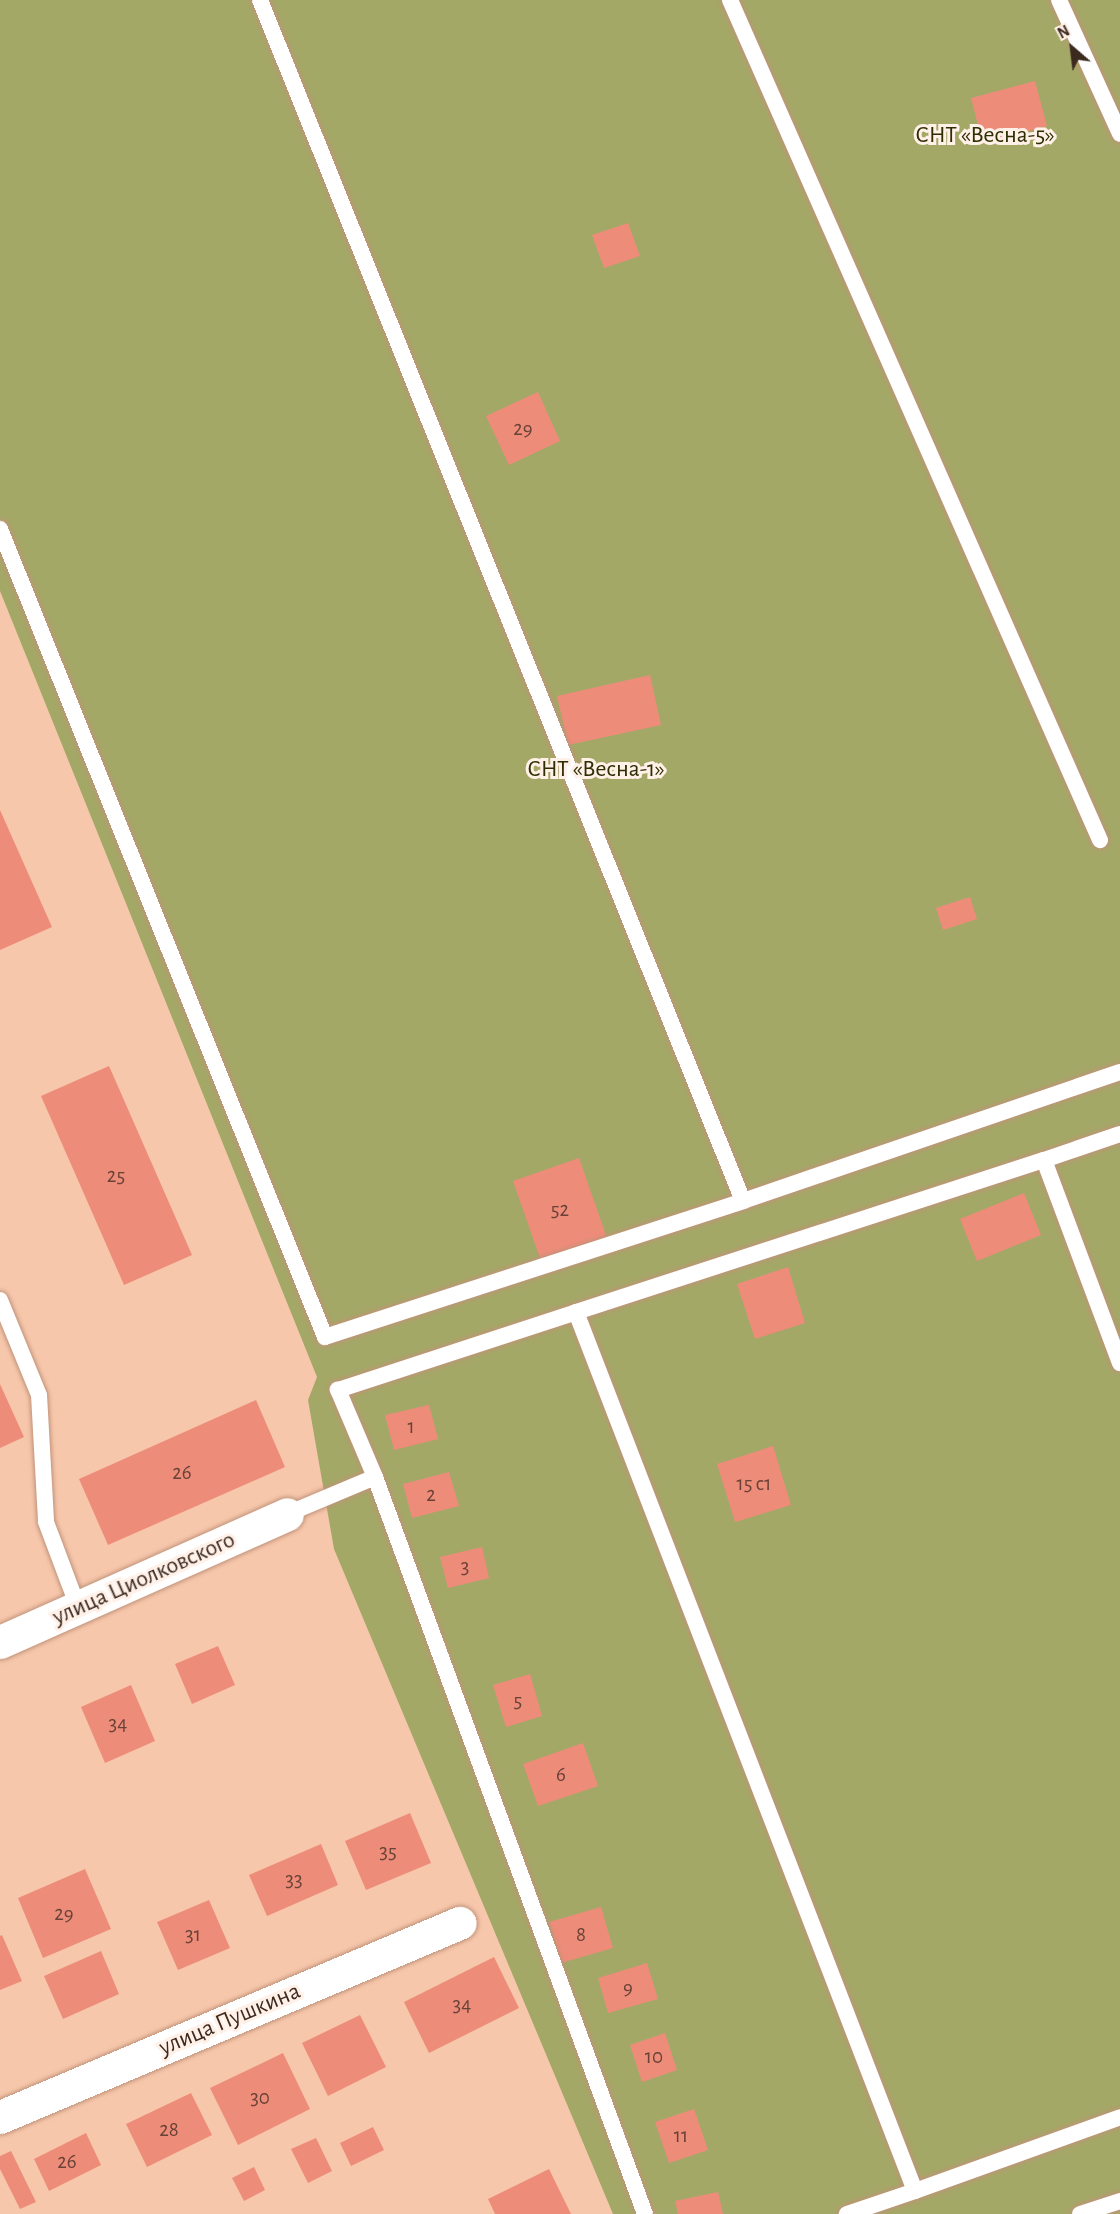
<!DOCTYPE html>
<meta charset="utf-8">
<style>
body{margin:0}
#map{position:relative;width:1120px;height:2214px;overflow:hidden;background:#f7c7ac;font-family:"Alegreya Sans",sans-serif}
div>[style]{position:absolute}
[style*='--x']{left:calc(var(--x)*1px);top:calc(var(--y)*1px);width:calc(var(--w)*1px);rotate:calc(var(--a)*1deg)}
.green>*{inset:0;background:#a4a867}
.building>*{inset:0;background:#ee8c7a}
.roads{filter:drop-shadow(0 0 2px #c09379) drop-shadow(0 0 2px #c09379)}
.service>*{height:16px;margin:-8px;padding:0 8px;transform-origin:8px;border-radius:8px;background:#fff}
.minor>*{height:33px;margin:-16.5px;padding:0 16.5px;transform-origin:16.5px;border-radius:16.5px;background:#fff}
span{translate:-50% -50%;white-space:nowrap;text-align:center;line-height:1.15;-webkit-text-stroke:6px #fff0e8;paint-order:stroke}
.number-label{font-size:21px;color:#684236}
.number-label span{-webkit-text-stroke-width:0}
.park-label{font-size:24px;color:#2d2e02}
.street-label{font-size:24px;color:#3c2a1f}
.north{position:absolute;left:1042px;top:18px;width:60px;height:60px;-webkit-text-stroke:4px #fff0e8;paint-order:stroke;rotate:332deg;font-size:16px;font-weight:700;line-height:24px;text-align:center;color:#3c2a1f}
.north::after{content:'';display:block;margin:auto;width:21px;height:27px;background:#3c2a1f;clip-path:polygon(50% 0,100% 100%,50% 72%,0 100%)}
</style>
<div id="map">
<div class="green">
<div style="clip-path:polygon(0 0,1120px 0,1120px 2214px,613px 2214px,334px 1549px,308px 1400px,317px 1377px,0 591px)"></div>
</div>
<div class="building">
<div style="clip-path:polygon(1035px 81px,1047px 126px,983px 144px,971px 98px)"></div>
<div style="clip-path:polygon(628px 223px,640px 256px,604px 268px,592px 235px)"></div>
<div style="clip-path:polygon(538px 392px,560px 441px,509px 465px,486px 416px)"></div>
<div style="clip-path:polygon(650px 675px,661px 725px,568px 745px,557px 696px)"></div>
<div style="clip-path:polygon(0 810px,52px 927px,0 950px)"></div>
<div style="clip-path:polygon(970px 897px,977px 919px,943px 930px,936px 908px)"></div>
<div style="clip-path:polygon(109px 1066px,192px 1255px,124px 1285px,41px 1096px)"></div>
<div style="clip-path:polygon(579px 1158px,607px 1238px,541px 1261px,513px 1181px)"></div>
<div style="clip-path:polygon(1024px 1193px,1041px 1235px,977px 1261px,960px 1219px)"></div>
<div style="clip-path:polygon(788px 1267px,805px 1323px,755px 1339px,737px 1284px)"></div>
<div style="clip-path:polygon(0 1384px,24px 1437px,0 1448px)"></div>
<div style="clip-path:polygon(256px 1400px,285px 1467px,108px 1545px,79px 1479px)"></div>
<div style="clip-path:polygon(429px 1405px,438px 1439px,394px 1450px,385px 1415px)"></div>
<div style="clip-path:polygon(773px 1446px,791px 1505px,735px 1522px,717px 1464px)"></div>
<div style="clip-path:polygon(449px 1472px,459px 1506px,412px 1518px,403px 1484px)"></div>
<div style="clip-path:polygon(482px 1547px,489px 1578px,448px 1588px,440px 1557px)"></div>
<div style="clip-path:polygon(218px 1646px,235px 1685px,192px 1704px,175px 1664px)"></div>
<div style="clip-path:polygon(530px 1674px,542px 1716px,506px 1727px,493px 1685px)"></div>
<div style="clip-path:polygon(131px 1685px,155px 1741px,105px 1763px,81px 1707px)"></div>
<div style="clip-path:polygon(583px 1743px,598px 1786px,538px 1806px,523px 1764px)"></div>
<div style="clip-path:polygon(410px 1813px,431px 1863px,366px 1890px,345px 1841px)"></div>
<div style="clip-path:polygon(321px 1844px,338px 1885px,267px 1916px,249px 1875px)"></div>
<div style="clip-path:polygon(85px 1869px,111px 1929px,43px 1958px,18px 1898px)"></div>
<div style="clip-path:polygon(209px 1900px,230px 1948px,178px 1970px,157px 1922px)"></div>
<div style="clip-path:polygon(601px 1907px,613px 1948px,561px 1963px,549px 1922px)"></div>
<div style="clip-path:polygon(2px 1935px,22px 1981px,0 1990px,0 1936px)"></div>
<div style="clip-path:polygon(101px 1951px,119px 1994px,63px 2019px,44px 1976px)"></div>
<div style="clip-path:polygon(494px 1957px,519px 2008px,429px 2053px,404px 2002px)"></div>
<div style="clip-path:polygon(647px 1963px,658px 1999px,608px 2013px,598px 1978px)"></div>
<div style="clip-path:polygon(360px 2015px,386px 2067px,328px 2096px,302px 2043px)"></div>
<div style="clip-path:polygon(665px 2033px,677px 2070px,642px 2082px,630px 2045px)"></div>
<div style="clip-path:polygon(283px 2053px,310px 2109px,238px 2145px,210px 2088px)"></div>
<div style="clip-path:polygon(191px 2093px,212px 2135px,147px 2167px,126px 2124px)"></div>
<div style="clip-path:polygon(694px 2109px,708px 2150px,669px 2163px,655px 2122px)"></div>
<div style="clip-path:polygon(373px 2127px,384px 2150px,351px 2166px,340px 2143px)"></div>
<div style="clip-path:polygon(86px 2133px,101px 2165px,49px 2191px,34px 2159px)"></div>
<div style="clip-path:polygon(316px 2138px,332px 2171px,308px 2183px,291px 2149px)"></div>
<div style="clip-path:polygon(11px 2151px,36px 2202px,20px 2209px,0 2169px,0 2156px)"></div>
<div style="clip-path:polygon(254px 2167px,265px 2190px,244px 2201px,232px 2178px)"></div>
<div style="clip-path:polygon(549px 2169px,571px 2214px,495px 2214px,488px 2199px)"></div>
<div style="clip-path:polygon(718px 2192px,723px 2214px,678px 2214px,675px 2201px)"></div>
</div>
<div class="roads">
<div class="service">
<div style="--x:260;--y:0;--w:1294;--a:68.09"></div>
<div style="--x:730;--y:0;--w:918;--a:66.23"></div>
<div style="--x:1059;--y:0;--w:147;--a:65.5"></div>
<div style="--x:0;--y:529;--w:871;--a:68.09"></div>
<div style="--x:325;--y:1337;--w:440;--a:-18"></div>
<div style="--x:743;--y:1201;--w:398;--a:-18.9"></div>
<div style="--x:1044;--y:1160;--w:80;--a:-18.9"></div>
<div style="--x:0;--y:1300;--w:103;--a:67.7"></div>
<div style="--x:39;--y:1395;--w:127;--a:86.8"></div>
<div style="--x:46;--y:1522;--w:94;--a:69.4"></div>
<div style="--x:576;--y:1312;--w:492;--a:-18"></div>
<div style="--x:1044;--y:1160;--w:217;--a:69.5"></div>
<div style="--x:287;--y:1514;--w:95;--a:-22.8"></div>
<div style="--x:915;--y:2191;--w:218;--a:-19.8"></div>
<div style="--x:645;--y:2214;--w:785;--a:-110.12"></div>
<div style="--x:375;--y:1477;--w:95;--a:-113"></div>
<div style="--x:338;--y:1390;--w:250;--a:-18.1"></div>
<div style="--x:576;--y:1312;--w:942;--a:68.91"></div>
<div style="--x:915;--y:2191;--w:72;--a:161.3"></div>
<div style="--x:1080;--y:2214;--w:42;--a:-18"></div>
</div>
<div class="minor">
<div style="--x:0;--y:1642;--w:314;--a:-24"></div>
<div style="--x:0;--y:2117;--w:499;--a:-22.9"></div>
</div>
</div>
<div class="number-label">
<span style="left:523px;top:429px">29</span>
<span style="left:116px;top:1176px">25</span>
<span style="left:560px;top:1210px">52</span>
<span style="left:411px;top:1427px">1</span>
<span style="left:182px;top:1473px">26</span>
<span style="left:754px;top:1484px">15 с1</span>
<span style="left:431px;top:1495px">2</span>
<span style="left:465px;top:1567px">3</span>
<span style="left:518px;top:1701px">5</span>
<span style="left:118px;top:1724px">34</span>
<span style="left:561px;top:1775px">6</span>
<span style="left:388px;top:1852px">35</span>
<span style="left:294px;top:1880px">33</span>
<span style="left:64px;top:1914px">29</span>
<span style="left:193px;top:1935px">31</span>
<span style="left:581px;top:1935px">8</span>
<span style="left:628px;top:1988px">9</span>
<span style="left:462px;top:2005px">34</span>
<span style="left:654px;top:2057px">10</span>
<span style="left:260px;top:2098px">30</span>
<span style="left:169px;top:2130px">28</span>
<span style="left:681px;top:2136px">11</span>
<span style="left:67px;top:2162px">26</span>
</div>
<div class="park-label">
<span style="left:985px;top:136px">СНТ «Весна-5»</span>
<span style="left:596px;top:770px">СНТ «Весна-1»</span>
</div>
<div class="street-label">
<span style="left:144px;top:1579px;rotate:-24deg">улица Циолковского</span>
<span style="left:230px;top:2020px;rotate:-23deg">улица Пушкина</span>
</div>
<div class="north">N</div>
</div>
